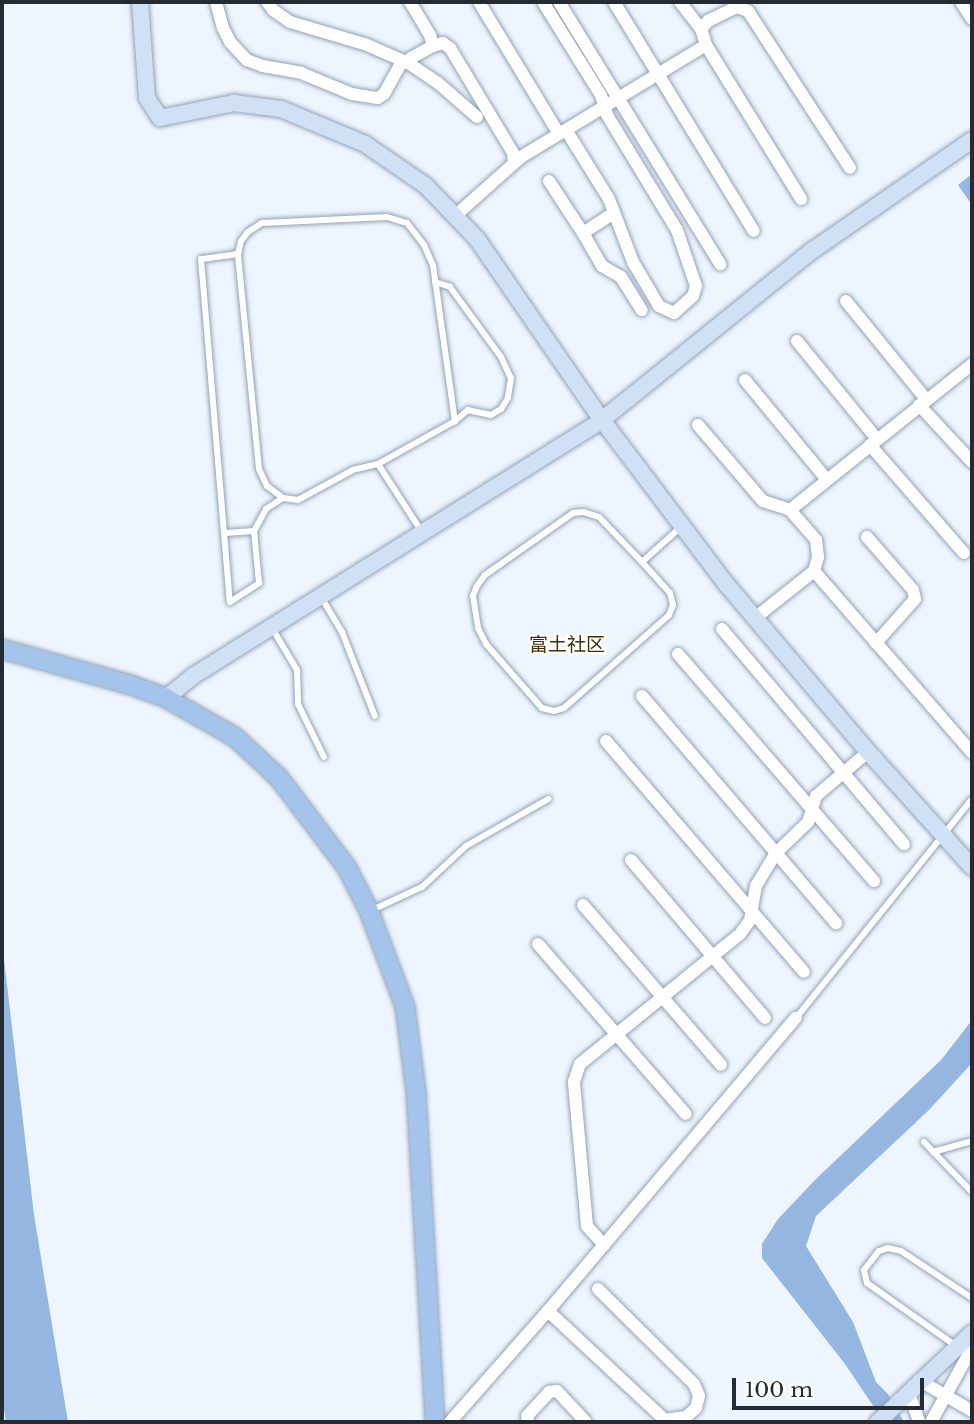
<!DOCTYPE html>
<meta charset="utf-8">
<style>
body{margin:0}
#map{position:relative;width:974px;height:1424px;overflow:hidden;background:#eef5fe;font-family:"Libre Baskerville","Noto Sans SC",serif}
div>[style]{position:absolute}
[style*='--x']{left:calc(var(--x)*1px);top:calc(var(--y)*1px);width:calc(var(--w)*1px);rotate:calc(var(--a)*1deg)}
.water>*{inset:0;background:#94b6e1}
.roads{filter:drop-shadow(0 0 2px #91a2b7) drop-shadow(0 0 2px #91a2b7)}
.lane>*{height:6px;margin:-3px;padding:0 3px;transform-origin:3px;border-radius:3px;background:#fff}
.street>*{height:12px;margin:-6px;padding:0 6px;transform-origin:6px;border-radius:6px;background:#fff}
.secondary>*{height:16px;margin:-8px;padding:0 8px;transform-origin:8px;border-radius:8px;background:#d1e1f5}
.primary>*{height:18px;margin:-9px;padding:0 9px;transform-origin:9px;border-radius:9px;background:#a4c4ec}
span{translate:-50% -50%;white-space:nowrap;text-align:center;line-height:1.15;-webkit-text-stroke:5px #fff;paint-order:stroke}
.neighbourhood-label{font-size:19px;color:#412f06}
.frame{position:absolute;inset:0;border:4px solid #242b33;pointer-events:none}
.scale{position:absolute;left:732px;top:1378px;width:192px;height:32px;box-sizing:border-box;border:4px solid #242b33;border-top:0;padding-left:9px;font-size:21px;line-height:24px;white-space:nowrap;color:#242b33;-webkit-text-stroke:5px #fff;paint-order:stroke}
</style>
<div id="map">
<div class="water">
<div style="clip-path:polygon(972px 174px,972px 205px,958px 185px)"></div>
<div style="clip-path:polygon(2px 942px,34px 1215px,68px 1422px,6px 1422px,2px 1396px)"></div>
<div style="clip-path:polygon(972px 1020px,972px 1063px,929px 1110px,816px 1216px,806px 1246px,853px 1322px,876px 1382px,888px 1394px,904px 1422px,884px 1422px,845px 1364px,762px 1258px,762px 1244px,778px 1219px,816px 1179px,942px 1059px)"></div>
</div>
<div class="roads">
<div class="lane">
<div style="--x:238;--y:254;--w:37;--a:172"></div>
<div style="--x:201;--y:259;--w:344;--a:85.2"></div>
<div style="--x:230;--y:602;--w:35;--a:-33"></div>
<div style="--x:259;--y:583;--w:52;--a:-95.5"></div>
<div style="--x:254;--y:531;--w:25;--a:-61"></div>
<div style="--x:266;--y:509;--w:20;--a:-33"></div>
<div style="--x:435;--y:282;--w:16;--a:18"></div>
<div style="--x:450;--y:287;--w:87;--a:53.9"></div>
<div style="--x:501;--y:357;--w:23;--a:65"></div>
<div style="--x:511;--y:378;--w:20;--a:99"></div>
<div style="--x:508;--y:398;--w:13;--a:122"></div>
<div style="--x:501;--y:409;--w:12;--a:149"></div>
<div style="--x:491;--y:415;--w:24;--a:-168"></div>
<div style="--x:468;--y:410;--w:17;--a:140"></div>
<div style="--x:378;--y:464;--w:26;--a:167"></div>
<div style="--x:353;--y:470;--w:63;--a:151.4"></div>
<div style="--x:298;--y:500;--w:15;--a:-172"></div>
<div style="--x:283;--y:498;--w:20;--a:-143"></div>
<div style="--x:267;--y:486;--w:19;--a:-115"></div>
<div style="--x:259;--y:469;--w:216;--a:-95.6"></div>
<div style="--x:238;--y:254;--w:13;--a:-77"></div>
<div style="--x:241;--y:241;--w:11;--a:-52"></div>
<div style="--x:248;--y:232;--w:17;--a:-33"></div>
<div style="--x:262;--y:223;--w:125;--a:-2.7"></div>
<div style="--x:387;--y:217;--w:21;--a:17"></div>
<div style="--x:407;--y:223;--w:28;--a:52"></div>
<div style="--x:424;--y:245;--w:22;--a:66"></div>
<div style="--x:433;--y:265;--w:158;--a:82"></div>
<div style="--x:455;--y:421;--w:88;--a:150.8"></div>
<div style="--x:378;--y:464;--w:81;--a:57.1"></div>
<div style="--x:225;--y:533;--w:29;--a:-4"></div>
<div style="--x:642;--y:562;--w:62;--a:-133.7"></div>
<div style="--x:599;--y:517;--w:16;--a:-162"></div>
<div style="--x:584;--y:512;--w:11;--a:175"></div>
<div style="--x:573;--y:513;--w:108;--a:144.8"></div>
<div style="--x:485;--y:575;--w:14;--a:126"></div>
<div style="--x:477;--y:586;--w:11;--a:112"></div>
<div style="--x:473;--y:596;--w:32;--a:81"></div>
<div style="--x:478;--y:628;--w:18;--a:63"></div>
<div style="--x:486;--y:644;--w:85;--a:48.8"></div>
<div style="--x:542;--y:708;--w:12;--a:14"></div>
<div style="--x:554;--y:711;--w:10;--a:-17"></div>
<div style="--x:564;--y:708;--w:140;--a:-41.5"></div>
<div style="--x:669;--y:615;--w:11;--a:-68"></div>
<div style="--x:673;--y:605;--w:12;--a:-104"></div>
<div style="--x:670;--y:593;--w:42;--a:-132.1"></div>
<div style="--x:642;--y:562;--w:52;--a:-41.9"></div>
<div style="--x:321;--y:597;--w:41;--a:59"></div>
<div style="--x:342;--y:632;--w:90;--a:68.6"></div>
<div style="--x:272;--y:628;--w:49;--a:59.2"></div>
<div style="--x:297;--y:670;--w:34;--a:88"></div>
<div style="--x:298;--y:704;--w:59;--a:63.9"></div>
<div style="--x:370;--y:911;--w:57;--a:-24.8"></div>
<div style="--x:422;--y:887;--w:60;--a:-43"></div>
<div style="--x:466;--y:846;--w:95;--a:-29.8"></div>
<div style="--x:796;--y:1018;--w:281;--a:-51.2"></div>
<div style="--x:924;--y:1142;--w:69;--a:46.2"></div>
<div style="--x:933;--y:1152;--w:41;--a:-15.8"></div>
<div style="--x:956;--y:1346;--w:109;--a:-144.7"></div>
<div style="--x:867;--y:1283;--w:13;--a:-103"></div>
<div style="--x:864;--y:1270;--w:24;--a:-52"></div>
<div style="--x:879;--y:1251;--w:9;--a:-18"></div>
<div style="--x:888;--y:1248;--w:13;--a:13"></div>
<div style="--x:901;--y:1251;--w:85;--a:33.5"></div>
</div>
<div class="street">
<div style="--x:216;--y:2;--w:27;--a:75"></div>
<div style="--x:223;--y:28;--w:16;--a:63"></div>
<div style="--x:230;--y:42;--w:25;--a:47"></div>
<div style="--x:247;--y:60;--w:17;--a:21"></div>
<div style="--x:263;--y:66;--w:39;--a:10"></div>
<div style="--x:301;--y:73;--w:55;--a:22.4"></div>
<div style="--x:352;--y:94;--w:26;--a:9"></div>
<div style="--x:378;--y:98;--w:7;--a:-34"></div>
<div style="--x:384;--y:94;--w:38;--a:-61"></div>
<div style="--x:267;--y:2;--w:10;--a:53"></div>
<div style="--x:273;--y:10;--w:21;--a:35"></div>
<div style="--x:290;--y:22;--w:80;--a:16.6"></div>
<div style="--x:367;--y:45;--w:45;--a:23.7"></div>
<div style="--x:410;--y:2;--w:39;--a:59"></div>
<div style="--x:430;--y:35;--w:11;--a:75"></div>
<div style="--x:479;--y:2;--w:154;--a:58.8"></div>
<div style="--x:543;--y:2;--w:110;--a:58.1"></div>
<div style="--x:601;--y:95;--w:21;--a:73"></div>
<div style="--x:607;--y:115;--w:135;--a:58.7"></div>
<div style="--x:677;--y:230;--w:59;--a:71.3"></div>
<div style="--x:696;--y:286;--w:10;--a:107"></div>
<div style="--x:693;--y:296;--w:25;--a:138"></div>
<div style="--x:674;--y:313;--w:17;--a:-155"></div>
<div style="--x:659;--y:306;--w:51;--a:-120.6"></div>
<div style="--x:633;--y:262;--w:67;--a:-110.9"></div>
<div style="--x:609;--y:199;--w:81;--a:-121.9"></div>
<div style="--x:559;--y:2;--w:308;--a:58.4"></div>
<div style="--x:614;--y:2;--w:268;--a:58.6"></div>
<div style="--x:680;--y:2;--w:34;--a:52"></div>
<div style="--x:961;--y:2;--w:20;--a:57"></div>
<div style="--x:706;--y:45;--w:17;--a:-107"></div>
<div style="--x:701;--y:29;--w:11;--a:-49"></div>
<div style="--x:708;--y:21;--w:32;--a:-26"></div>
<div style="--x:737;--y:7;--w:12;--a:20"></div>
<div style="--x:748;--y:11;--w:187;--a:57"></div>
<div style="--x:477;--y:117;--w:52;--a:-138.9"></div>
<div style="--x:438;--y:83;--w:36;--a:-146"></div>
<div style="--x:408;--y:63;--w:6;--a:-59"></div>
<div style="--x:411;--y:58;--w:25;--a:-29"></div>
<div style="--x:433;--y:46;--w:10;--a:-17"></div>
<div style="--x:443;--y:43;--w:9;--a:36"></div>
<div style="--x:450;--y:48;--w:122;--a:59"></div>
<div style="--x:513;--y:153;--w:10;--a:84"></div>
<div style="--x:549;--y:181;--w:62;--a:56.8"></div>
<div style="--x:583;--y:233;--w:37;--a:-33"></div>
<div style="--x:455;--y:216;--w:89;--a:-41.8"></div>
<div style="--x:521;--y:157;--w:216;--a:-31.2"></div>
<div style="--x:706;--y:45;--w:181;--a:58.3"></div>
<div style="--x:583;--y:233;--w:38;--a:60"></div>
<div style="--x:602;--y:266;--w:22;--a:30"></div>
<div style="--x:621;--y:277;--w:39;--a:58"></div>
<div style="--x:846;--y:301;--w:127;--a:50.8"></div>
<div style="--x:797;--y:341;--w:127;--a:50.8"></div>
<div style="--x:745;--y:380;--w:129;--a:50.6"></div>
<div style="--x:919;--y:405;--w:78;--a:47.1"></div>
<div style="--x:698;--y:425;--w:100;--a:49.5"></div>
<div style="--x:763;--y:501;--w:28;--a:18"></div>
<div style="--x:790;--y:510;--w:40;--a:49"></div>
<div style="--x:816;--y:540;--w:17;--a:83"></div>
<div style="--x:818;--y:557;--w:15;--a:106"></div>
<div style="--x:870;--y:445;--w:143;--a:49"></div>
<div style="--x:790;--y:510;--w:233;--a:-38.7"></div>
<div style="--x:867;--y:537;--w:70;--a:49"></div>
<div style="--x:913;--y:590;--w:9;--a:77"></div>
<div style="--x:915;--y:599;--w:59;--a:131.6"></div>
<div style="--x:755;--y:618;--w:75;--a:-38.5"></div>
<div style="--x:814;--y:571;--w:241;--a:49"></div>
<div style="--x:722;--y:629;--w:282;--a:49.8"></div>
<div style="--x:678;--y:654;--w:300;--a:49.2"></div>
<div style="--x:642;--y:696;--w:299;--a:49.5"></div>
<div style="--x:606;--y:741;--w:304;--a:49.4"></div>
<div style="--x:631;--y:860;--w:207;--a:49.7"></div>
<div style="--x:583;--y:905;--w:211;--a:49.2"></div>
<div style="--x:538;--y:944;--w:225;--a:49"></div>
<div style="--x:604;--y:1245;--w:25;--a:-132"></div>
<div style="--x:587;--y:1226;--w:145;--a:-95.2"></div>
<div style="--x:574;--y:1082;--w:19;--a:-72"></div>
<div style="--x:580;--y:1064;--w:206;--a:-39.1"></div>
<div style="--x:740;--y:934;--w:17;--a:-54"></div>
<div style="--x:750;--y:920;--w:35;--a:-80"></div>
<div style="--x:756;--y:886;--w:39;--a:-59"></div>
<div style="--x:776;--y:853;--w:45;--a:-44.1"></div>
<div style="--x:808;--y:822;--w:27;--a:-73"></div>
<div style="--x:816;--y:796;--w:70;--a:-40.3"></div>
<div style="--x:598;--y:1289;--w:135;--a:44.7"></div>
<div style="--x:694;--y:1384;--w:13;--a:67"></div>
<div style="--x:699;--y:1396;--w:12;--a:104"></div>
<div style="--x:696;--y:1408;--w:13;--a:138"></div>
<div style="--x:686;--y:1417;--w:22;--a:172"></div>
<div style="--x:548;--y:1311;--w:163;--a:43"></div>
<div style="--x:919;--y:1380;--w:61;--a:30.3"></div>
<div style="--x:908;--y:1391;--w:33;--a:70"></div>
<div style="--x:450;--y:1422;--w:148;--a:-48.6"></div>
<div style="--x:548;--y:1311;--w:384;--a:-49.8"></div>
<div style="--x:528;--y:1422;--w:6;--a:-99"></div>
<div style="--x:527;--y:1416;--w:33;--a:-47"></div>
<div style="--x:549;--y:1392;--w:8;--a:-7"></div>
<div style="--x:557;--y:1391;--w:42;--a:46.9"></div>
<div style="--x:931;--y:1422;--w:85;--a:-61"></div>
</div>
<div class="secondary">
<div style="--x:140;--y:2;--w:96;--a:85.8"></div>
<div style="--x:147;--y:98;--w:24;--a:57"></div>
<div style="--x:160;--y:118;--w:76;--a:-11.5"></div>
<div style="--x:234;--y:103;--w:47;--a:7.3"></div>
<div style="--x:281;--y:109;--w:91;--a:22.6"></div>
<div style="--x:365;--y:144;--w:74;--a:34.5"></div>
<div style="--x:426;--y:186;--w:74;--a:46.1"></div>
<div style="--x:477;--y:239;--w:220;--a:55.4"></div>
<div style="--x:602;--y:420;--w:207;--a:52.9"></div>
<div style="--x:727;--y:585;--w:211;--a:49.8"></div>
<div style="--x:863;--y:746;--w:163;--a:48"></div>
<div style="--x:166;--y:698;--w:35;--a:-39"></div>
<div style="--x:193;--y:676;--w:483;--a:-32"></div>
<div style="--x:602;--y:420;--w:271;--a:-38.9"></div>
<div style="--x:813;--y:250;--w:193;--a:-34.7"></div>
<div style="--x:878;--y:1422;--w:129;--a:-43.4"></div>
</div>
<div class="primary">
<div style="--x:2;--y:649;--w:134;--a:15.6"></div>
<div style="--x:131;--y:685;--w:37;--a:20"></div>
<div style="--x:166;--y:698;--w:79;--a:29.5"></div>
<div style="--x:235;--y:737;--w:60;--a:43"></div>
<div style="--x:279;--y:778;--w:113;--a:52.9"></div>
<div style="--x:347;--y:868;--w:48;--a:62.9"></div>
<div style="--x:369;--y:911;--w:103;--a:69.4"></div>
<div style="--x:405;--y:1007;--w:86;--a:82.6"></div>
<div style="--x:416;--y:1092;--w:331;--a:86.7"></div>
</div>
</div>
<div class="neighbourhood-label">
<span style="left:567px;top:645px">富土社区</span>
</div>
<div class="frame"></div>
<div class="scale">100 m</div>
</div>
